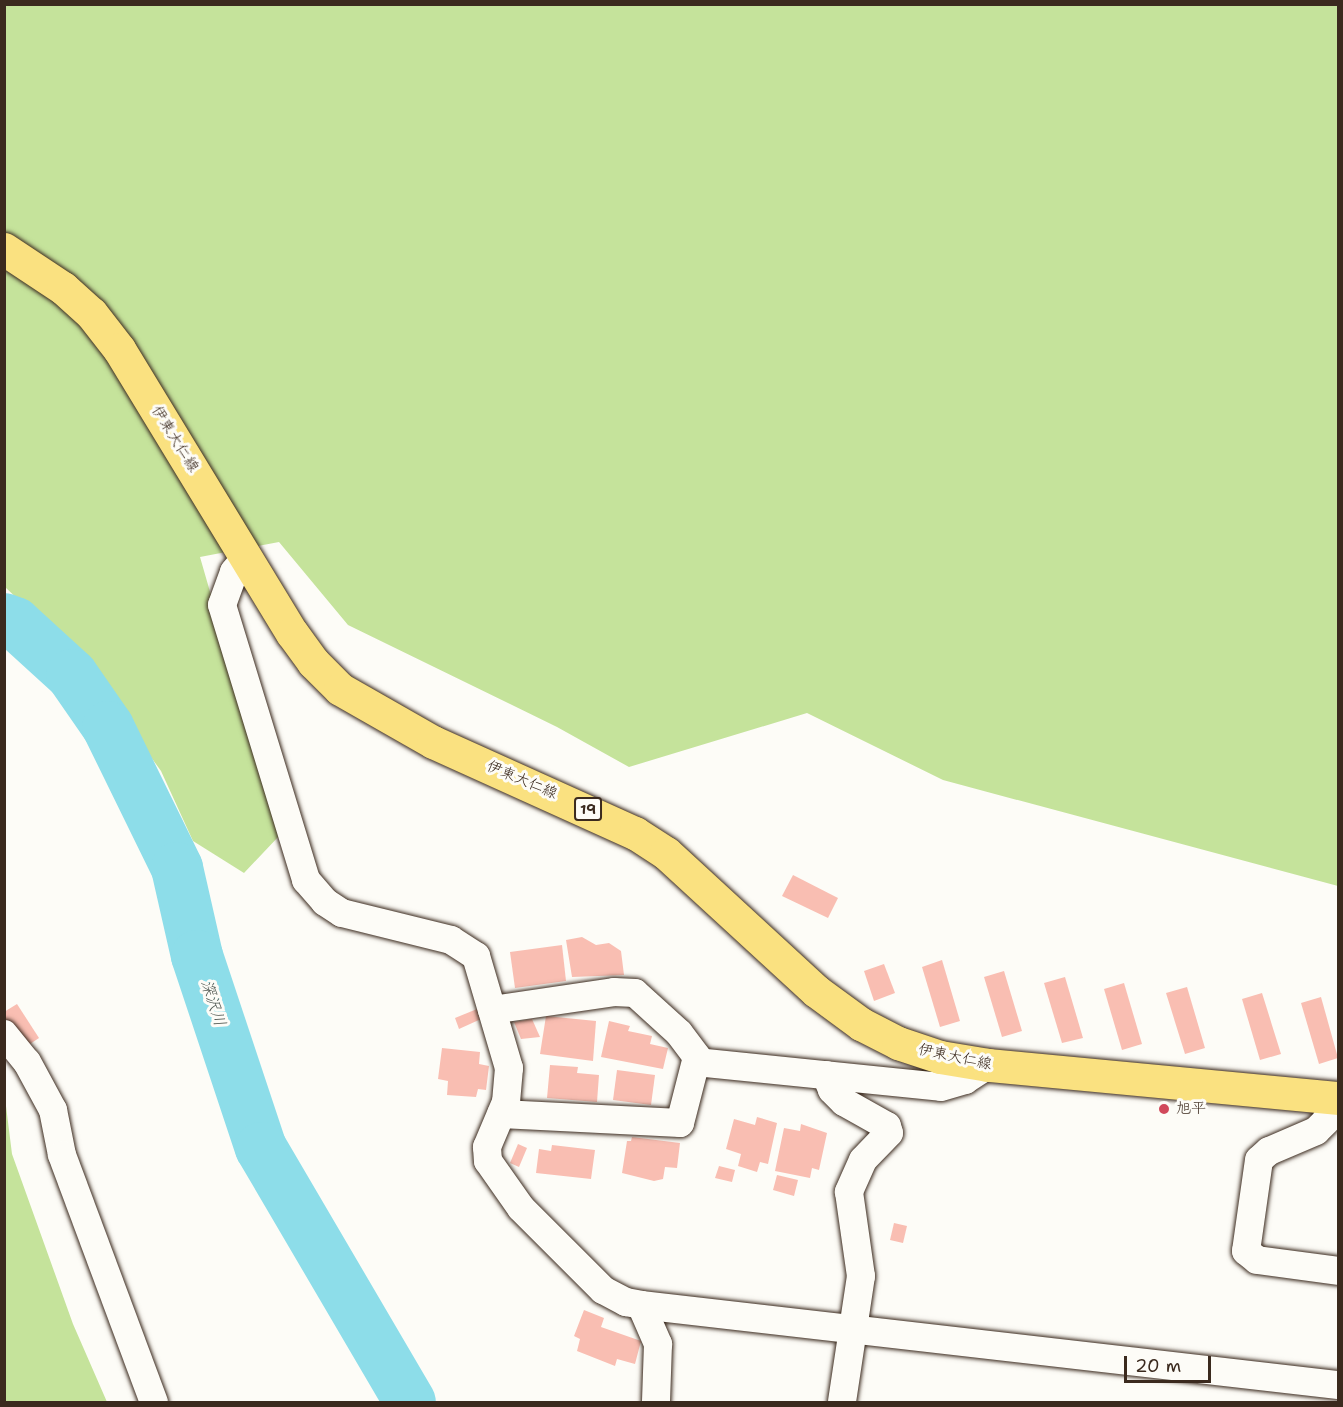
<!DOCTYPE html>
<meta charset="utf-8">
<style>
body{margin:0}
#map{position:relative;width:1343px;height:1407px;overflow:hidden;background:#fdfcf7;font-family:"Shantell Sans","Klee One",sans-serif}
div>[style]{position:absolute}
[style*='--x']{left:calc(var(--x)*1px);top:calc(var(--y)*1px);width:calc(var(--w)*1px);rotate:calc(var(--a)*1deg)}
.green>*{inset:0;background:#c5e39b}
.river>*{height:52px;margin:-26px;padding:0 26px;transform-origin:26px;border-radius:26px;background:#8ddde9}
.building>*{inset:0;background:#f9beb2}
.roads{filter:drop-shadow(0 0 2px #3b2a1e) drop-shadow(0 0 2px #3b2a1e)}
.minor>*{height:28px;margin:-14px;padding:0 14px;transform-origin:14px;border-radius:14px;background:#fdfcf7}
.major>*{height:33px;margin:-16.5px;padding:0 16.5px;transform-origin:16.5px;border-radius:16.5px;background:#fae180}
.dots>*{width:16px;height:16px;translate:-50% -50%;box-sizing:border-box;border:3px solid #fdfcf7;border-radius:50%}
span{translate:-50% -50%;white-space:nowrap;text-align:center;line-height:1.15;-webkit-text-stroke:6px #fdfcf7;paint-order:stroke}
.shield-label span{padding:2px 4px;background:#fdfcf7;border:2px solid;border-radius:4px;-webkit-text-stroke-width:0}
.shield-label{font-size:14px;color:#3b2a1e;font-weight:700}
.street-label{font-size:15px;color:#3b2a1e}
.poi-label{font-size:15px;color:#3b2a1e}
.left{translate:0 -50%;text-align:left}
.water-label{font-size:16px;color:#505751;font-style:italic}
.frame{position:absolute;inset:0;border:6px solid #3b2a1e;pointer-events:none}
.scale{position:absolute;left:1124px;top:1356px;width:87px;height:27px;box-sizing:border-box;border:3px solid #3b2a1e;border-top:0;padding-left:8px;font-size:18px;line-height:21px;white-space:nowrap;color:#3b2a1e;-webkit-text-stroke:4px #fdfcf7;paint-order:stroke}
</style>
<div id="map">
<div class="green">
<div style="clip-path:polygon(5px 5px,1338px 5px,1338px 886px,943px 780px,807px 713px,629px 767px,557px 727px,348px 625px,279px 542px,200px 557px,280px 835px,244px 873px,193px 841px,161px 771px,78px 656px,5px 587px)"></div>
<div style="clip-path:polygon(4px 1090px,12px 1154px,73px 1324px,107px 1402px,5px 1402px)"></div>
</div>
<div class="river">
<div style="--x:4;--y:619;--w:12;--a:20"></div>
<div style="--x:15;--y:623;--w:77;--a:42.4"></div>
<div style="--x:72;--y:675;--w:63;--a:55.3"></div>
<div style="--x:108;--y:727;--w:157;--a:63.9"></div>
<div style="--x:177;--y:868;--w:90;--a:77.2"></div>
<div style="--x:197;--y:956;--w:202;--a:71.6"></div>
<div style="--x:261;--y:1148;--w:294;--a:59.6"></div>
</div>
<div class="building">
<div style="clip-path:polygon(793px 875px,838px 898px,828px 918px,782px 896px)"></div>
<div style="clip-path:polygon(582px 937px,596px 945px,609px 943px,621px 951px,624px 975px,572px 977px,566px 940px)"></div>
<div style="clip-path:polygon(562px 945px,566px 981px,515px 988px,510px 952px)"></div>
<div style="clip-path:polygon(942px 960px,960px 1021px,940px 1027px,922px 967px)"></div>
<div style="clip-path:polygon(884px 964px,895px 993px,874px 1001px,864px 971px)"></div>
<div style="clip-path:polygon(1004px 971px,1022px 1031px,1002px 1037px,984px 977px)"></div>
<div style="clip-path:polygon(1065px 977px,1083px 1038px,1062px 1043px,1044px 983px)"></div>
<div style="clip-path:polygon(1124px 983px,1142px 1044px,1122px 1050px,1104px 989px)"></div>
<div style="clip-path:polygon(1187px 987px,1205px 1048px,1185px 1054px,1166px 993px)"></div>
<div style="clip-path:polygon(1262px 993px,1281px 1054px,1260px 1060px,1242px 999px)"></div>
<div style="clip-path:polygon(1321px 997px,1338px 1058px,1319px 1064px,1301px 1003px)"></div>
<div style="clip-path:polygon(17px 1004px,39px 1038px,24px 1048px,4px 1016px,4px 1012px)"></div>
<div style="clip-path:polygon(477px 1009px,481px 1019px,459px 1029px,455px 1018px)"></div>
<div style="clip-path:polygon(546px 1016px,596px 1021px,593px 1061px,540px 1054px)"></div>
<div style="clip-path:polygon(532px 1019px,540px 1037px,521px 1039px,514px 1022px)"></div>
<div style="clip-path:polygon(609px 1021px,630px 1026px,628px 1031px,652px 1036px,650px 1044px,668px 1048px,663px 1069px,601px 1057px)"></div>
<div style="clip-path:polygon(442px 1048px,480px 1052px,479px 1064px,489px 1066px,486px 1090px,478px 1089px,476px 1097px,447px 1095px,448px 1081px,438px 1079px)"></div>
<div style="clip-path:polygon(550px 1065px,578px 1067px,577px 1073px,599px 1075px,597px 1102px,547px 1098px)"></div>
<div style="clip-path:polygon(617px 1070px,655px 1075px,651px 1105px,613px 1100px)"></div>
<div style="clip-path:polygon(757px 1117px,777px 1123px,768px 1164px,760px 1162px,757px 1172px,738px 1166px,741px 1154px,726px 1149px,734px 1119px,755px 1125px)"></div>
<div style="clip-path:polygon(801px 1124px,827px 1133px,819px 1170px,812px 1168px,810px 1178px,775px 1171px,784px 1128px,800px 1131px)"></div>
<div style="clip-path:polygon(632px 1137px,680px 1143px,677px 1168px,665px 1167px,663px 1179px,654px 1181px,622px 1173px,627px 1141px,631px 1141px)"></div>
<div style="clip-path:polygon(518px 1144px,527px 1148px,519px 1167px,510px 1163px)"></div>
<div style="clip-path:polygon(552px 1145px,595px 1150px,591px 1179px,536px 1173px,539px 1149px,551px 1151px)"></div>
<div style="clip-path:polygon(719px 1166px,735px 1170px,732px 1182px,715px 1178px)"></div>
<div style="clip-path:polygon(777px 1175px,798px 1180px,794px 1196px,773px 1190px)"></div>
<div style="clip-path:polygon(894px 1223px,907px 1226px,903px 1243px,890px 1240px)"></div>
<div style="clip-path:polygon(584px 1310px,604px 1318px,601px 1327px,641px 1341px,635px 1364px,617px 1359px,615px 1366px,577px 1351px,580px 1339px,574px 1336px)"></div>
</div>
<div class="roads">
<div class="minor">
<div style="--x:246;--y:557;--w:19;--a:129"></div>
<div style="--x:234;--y:572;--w:35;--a:110"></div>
<div style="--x:222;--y:605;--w:288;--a:73"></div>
<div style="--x:306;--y:880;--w:29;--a:49"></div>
<div style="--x:325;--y:902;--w:20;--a:33"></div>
<div style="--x:342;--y:913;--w:112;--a:13.9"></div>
<div style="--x:451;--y:940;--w:30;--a:33"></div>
<div style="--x:476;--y:956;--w:117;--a:73.6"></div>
<div style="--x:509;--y:1068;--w:34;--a:95"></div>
<div style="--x:506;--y:1102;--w:49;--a:112.9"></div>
<div style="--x:487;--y:1147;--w:14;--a:86"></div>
<div style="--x:488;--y:1161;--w:57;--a:54.9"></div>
<div style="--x:521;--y:1208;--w:116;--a:45"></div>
<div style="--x:603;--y:1290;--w:26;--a:28"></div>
<div style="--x:626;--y:1302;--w:15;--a:11"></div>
<div style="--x:641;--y:1305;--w:702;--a:6.55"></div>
<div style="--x:492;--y:1010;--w:123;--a:-8.4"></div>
<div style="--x:614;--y:992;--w:21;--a:3"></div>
<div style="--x:635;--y:993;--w:59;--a:42.3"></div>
<div style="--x:679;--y:1033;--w:30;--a:53"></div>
<div style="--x:697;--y:1057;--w:68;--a:104.4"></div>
<div style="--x:680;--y:1123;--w:179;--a:-177.1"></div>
<div style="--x:4;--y:1034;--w:36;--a:51"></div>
<div style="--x:27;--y:1062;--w:55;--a:61.6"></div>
<div style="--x:53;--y:1110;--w:46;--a:78.7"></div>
<div style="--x:62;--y:1155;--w:264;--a:69.6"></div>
<div style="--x:696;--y:1062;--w:246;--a:5.8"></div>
<div style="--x:941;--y:1087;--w:25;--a:-16"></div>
<div style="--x:965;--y:1080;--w:27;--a:-33"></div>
<div style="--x:826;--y:1075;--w:16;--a:68"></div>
<div style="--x:832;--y:1090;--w:17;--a:45"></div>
<div style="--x:844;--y:1102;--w:49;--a:29.2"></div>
<div style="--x:887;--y:1126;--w:7;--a:74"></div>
<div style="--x:889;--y:1133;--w:37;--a:134"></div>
<div style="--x:863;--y:1160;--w:35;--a:114"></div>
<div style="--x:849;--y:1192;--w:85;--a:81.9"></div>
<div style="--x:861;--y:1276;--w:127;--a:98.6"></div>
<div style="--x:1337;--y:1098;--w:25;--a:116"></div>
<div style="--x:1326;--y:1121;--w:14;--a:135"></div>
<div style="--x:1316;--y:1131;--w:51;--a:156.9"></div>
<div style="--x:1269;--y:1151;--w:13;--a:138"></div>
<div style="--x:1259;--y:1160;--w:92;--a:98.1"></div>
<div style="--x:1246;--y:1251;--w:14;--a:39"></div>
<div style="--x:1257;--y:1260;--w:82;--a:7.7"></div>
<div style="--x:641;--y:1305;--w:43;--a:66.4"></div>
<div style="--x:658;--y:1344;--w:58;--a:92"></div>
</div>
<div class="major">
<div style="--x:4;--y:249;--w:71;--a:33.5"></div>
<div style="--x:63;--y:288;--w:38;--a:42"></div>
<div style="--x:91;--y:313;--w:46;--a:52.1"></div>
<div style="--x:119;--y:349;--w:333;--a:58.7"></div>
<div style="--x:292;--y:633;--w:36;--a:54"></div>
<div style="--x:313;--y:662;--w:38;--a:45"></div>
<div style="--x:340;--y:689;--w:107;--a:29.7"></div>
<div style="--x:433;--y:742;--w:222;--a:24.3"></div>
<div style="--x:635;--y:833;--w:37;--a:33"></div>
<div style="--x:666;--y:853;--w:204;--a:42.6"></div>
<div style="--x:816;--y:991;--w:56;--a:36.3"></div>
<div style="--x:861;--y:1024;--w:42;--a:27.2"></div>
<div style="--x:898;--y:1043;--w:44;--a:18.4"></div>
<div style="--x:940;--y:1057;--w:49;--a:9.5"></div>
<div style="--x:988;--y:1065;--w:352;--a:5.4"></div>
</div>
</div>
<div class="dots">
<div style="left:1164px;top:1109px;background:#d1495b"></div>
</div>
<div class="shield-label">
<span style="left:588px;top:809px">19</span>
</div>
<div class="street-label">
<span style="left:175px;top:439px;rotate:58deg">伊東大仁線</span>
<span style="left:522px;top:780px;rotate:23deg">伊東大仁線</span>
<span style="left:955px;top:1057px;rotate:12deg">伊東大仁線</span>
</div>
<div class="poi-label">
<span class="left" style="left:1176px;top:1109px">旭平</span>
</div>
<div class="water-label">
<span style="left:213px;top:1003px;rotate:72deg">深沢川</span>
</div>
<div class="frame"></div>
<div class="scale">20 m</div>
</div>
